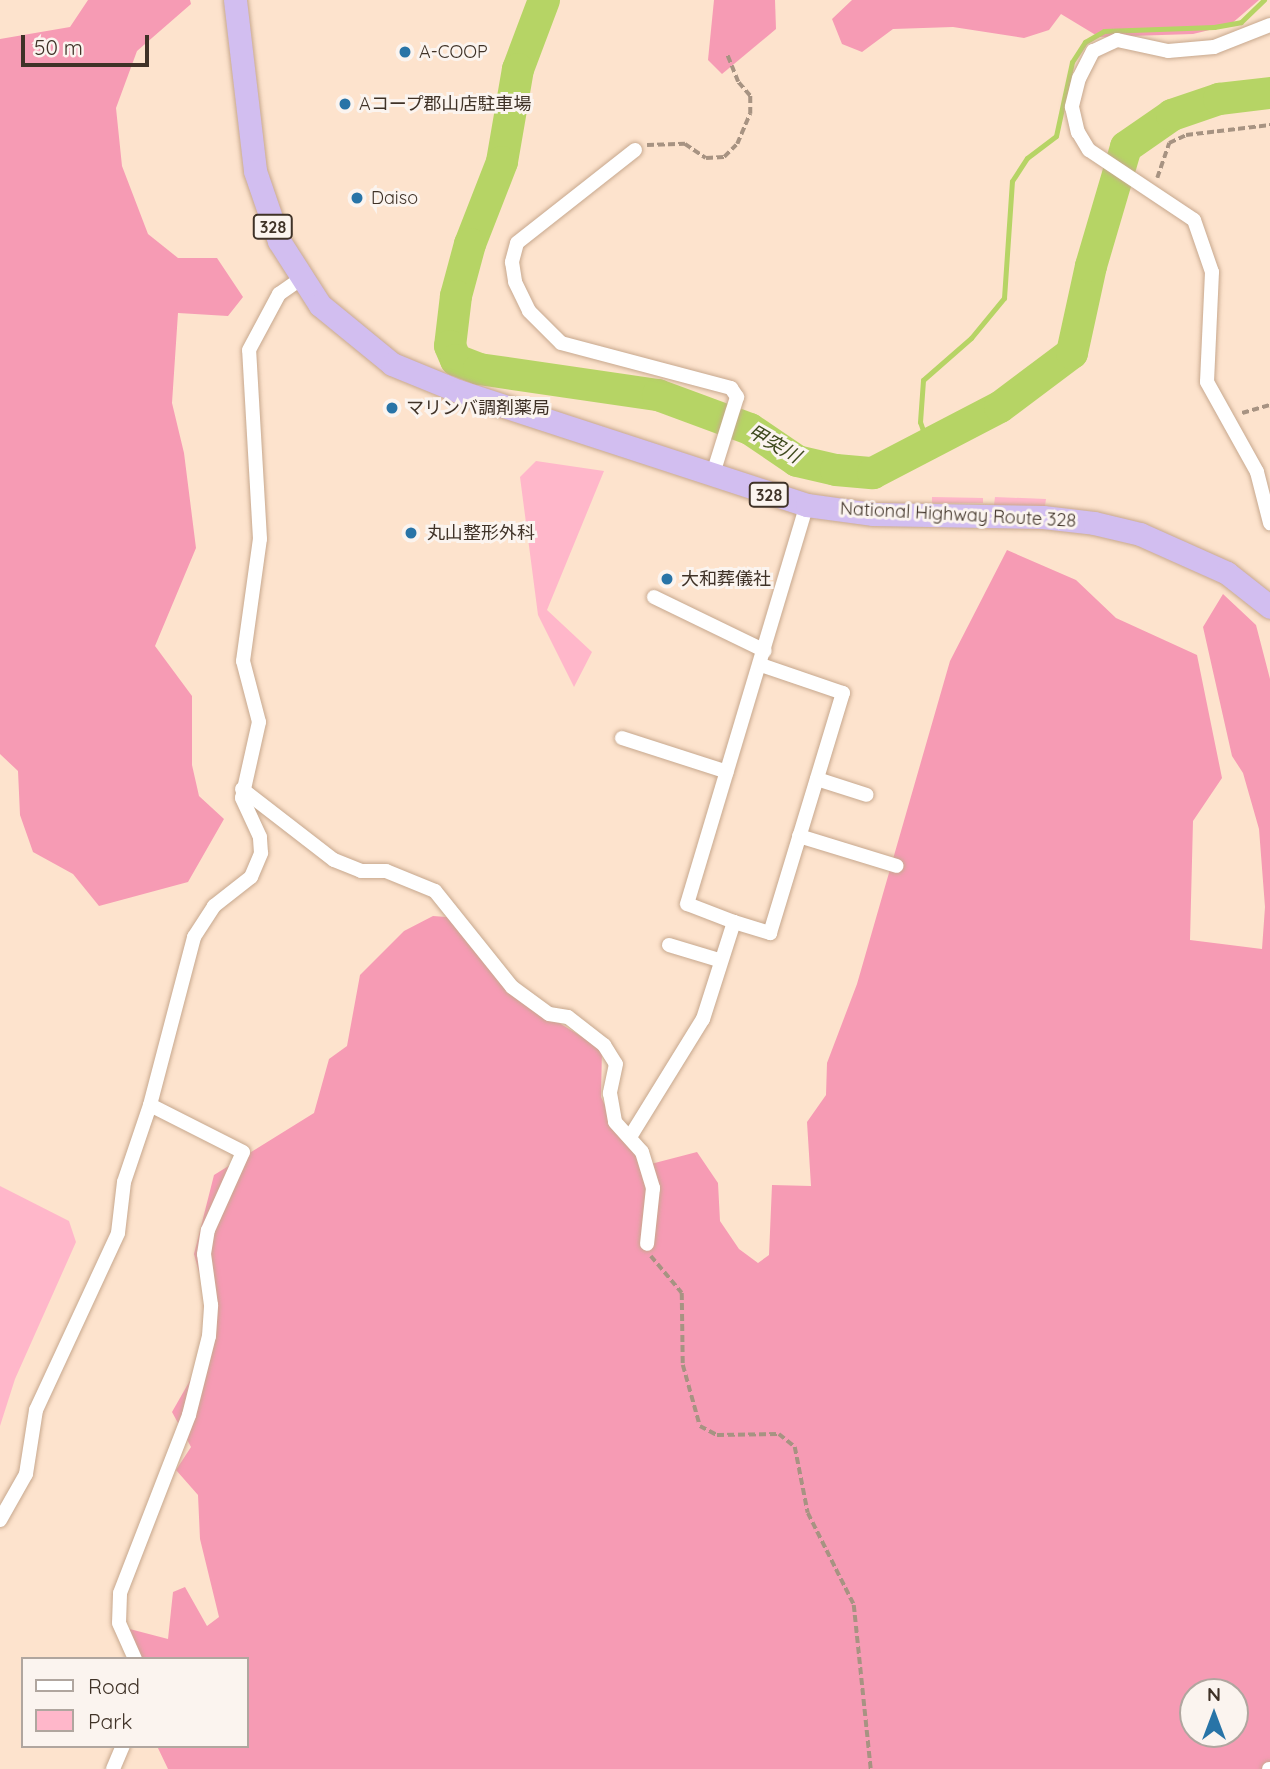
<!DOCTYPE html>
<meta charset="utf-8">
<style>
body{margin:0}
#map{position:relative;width:1270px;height:1769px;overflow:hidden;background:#fde3cd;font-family:Quicksand,"Noto Sans JP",sans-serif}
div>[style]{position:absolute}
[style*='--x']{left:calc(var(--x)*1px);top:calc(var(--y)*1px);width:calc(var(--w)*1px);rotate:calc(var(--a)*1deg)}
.green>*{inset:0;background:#ffb7ca}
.forest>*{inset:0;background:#f69bb4}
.stream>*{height:5px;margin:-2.5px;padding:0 2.5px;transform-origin:2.5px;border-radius:2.5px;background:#b6d465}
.river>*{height:32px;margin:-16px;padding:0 16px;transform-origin:16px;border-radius:16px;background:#b6d465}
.path>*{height:3.5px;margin-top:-1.75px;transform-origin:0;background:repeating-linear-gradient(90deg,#a79382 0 7px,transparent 0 10.5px)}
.roads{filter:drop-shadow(0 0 2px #c7a88e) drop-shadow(0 0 2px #c7a88e)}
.minor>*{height:14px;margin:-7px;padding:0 7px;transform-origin:7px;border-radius:7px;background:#fff}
.trunk>*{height:23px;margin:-11.5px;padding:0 11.5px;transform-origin:11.5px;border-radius:11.5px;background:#d2bef0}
.dots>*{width:19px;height:19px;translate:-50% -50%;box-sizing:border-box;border:4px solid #fbf4ef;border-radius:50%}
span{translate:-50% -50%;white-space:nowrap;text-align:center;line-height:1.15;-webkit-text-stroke:6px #fbf4ef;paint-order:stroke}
.shield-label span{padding:2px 5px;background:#fbf4ef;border:2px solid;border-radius:5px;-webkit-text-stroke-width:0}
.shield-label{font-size:16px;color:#3f3227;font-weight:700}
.poi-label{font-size:18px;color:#3f3227}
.left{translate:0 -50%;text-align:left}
.street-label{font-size:18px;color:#3f3227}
.water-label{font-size:19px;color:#3e4a1e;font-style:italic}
.legend{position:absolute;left:21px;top:1657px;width:228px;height:91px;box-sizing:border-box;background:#fbf4ef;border:2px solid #b0a69f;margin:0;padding:9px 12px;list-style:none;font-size:21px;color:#3f3227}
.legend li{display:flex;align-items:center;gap:14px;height:35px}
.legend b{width:35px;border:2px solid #b0a69f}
.north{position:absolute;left:1179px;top:1678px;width:70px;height:70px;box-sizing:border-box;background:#fbf4ef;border:2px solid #b0a69f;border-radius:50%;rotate:0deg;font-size:19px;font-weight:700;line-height:28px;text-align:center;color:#3f3227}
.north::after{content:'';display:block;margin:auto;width:24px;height:32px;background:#2874a7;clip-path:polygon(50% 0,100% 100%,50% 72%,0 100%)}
.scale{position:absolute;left:21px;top:35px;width:128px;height:32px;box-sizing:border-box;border:4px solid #3f3227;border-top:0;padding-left:9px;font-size:21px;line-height:24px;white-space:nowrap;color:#3f3227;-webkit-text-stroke:5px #fbf4ef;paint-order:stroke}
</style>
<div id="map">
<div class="green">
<div style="clip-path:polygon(536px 461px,604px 471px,547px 610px,592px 652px,574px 687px,538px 615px,520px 477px)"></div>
<div style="clip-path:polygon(932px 497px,983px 498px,983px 503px,932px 503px)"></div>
<div style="clip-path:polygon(995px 497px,1046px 499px,1045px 506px,994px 505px)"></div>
<div style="clip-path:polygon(0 1186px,69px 1221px,76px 1242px,15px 1379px,0 1426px)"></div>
</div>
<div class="forest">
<div style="clip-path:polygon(88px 0,190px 0,191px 4px,137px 51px,116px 108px,122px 166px,148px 234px,178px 258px,217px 258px,243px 297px,228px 316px,178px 313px,172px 403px,184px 453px,196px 548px,155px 646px,192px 696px,192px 765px,199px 796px,224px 819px,188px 882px,99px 906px,73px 874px,33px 852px,20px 815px,18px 771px,0 754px,0 39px,70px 27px)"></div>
<div style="clip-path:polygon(714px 0,775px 0,776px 29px,722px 74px,708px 60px)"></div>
<div style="clip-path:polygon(852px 0,1259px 0,1230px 25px,1193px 34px,1099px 37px,1061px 14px,1049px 30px,1024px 38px,953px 27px,893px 29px,862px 52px,842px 44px,832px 19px)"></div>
<div style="clip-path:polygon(evenodd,1007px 550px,1076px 580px,1116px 618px,1197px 655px,1222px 778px,1193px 821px,1190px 940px,1262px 949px,1265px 907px,1259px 829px,1243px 773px,1232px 756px,1203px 627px,1223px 594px,1256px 625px,1270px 679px,1270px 1769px,168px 1769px,157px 1746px,247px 1746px,247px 1659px,132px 1659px,122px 1627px,168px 1639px,173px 1592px,185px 1587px,207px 1626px,219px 1617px,200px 1539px,198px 1495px,176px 1470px,191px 1447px,172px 1412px,216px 1335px,194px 1254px,214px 1175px,314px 1113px,329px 1059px,347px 1046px,360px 975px,404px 931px,433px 916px,460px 918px,510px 993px,602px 1049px,601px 1097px,618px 1132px,647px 1165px,697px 1152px,718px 1183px,720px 1221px,739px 1249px,758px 1263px,769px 1255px,772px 1185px,811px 1186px,807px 1122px,826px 1095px,827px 1063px,857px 984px,950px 661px,1007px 550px,1193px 1692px,1235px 1692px,1235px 1734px,1193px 1734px,1193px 1692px)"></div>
</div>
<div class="stream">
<div style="--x:928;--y:445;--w:24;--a:-109"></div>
<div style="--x:920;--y:422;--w:42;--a:-85.9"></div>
<div style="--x:923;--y:380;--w:64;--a:-41.2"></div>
<div style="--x:971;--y:338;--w:52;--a:-50.5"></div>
<div style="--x:1004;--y:298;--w:117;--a:-86.1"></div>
<div style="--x:1012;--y:181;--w:27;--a:-57"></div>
<div style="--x:1027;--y:158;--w:36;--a:-37"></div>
<div style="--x:1056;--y:136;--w:76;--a:-77.8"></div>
<div style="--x:1072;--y:62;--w:24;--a:-57"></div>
<div style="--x:1085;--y:42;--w:22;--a:-30"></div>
<div style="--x:1104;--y:31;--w:110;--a:-2.1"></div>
<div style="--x:1214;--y:27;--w:27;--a:-10"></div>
<div style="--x:1241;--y:22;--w:32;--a:-44"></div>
</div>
<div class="river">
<div style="--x:544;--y:0;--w:74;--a:110.6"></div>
<div style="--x:518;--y:69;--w:94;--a:99.8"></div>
<div style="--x:502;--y:162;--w:88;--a:111.3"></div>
<div style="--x:470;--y:244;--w:54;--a:105.1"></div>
<div style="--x:456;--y:296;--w:50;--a:96.8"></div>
<div style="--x:450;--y:346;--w:15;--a:67"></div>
<div style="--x:456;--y:360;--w:25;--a:21"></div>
<div style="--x:479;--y:369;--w:181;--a:8.3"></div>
<div style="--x:658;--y:395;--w:98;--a:20.3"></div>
<div style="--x:750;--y:429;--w:57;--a:34.2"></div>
<div style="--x:797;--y:461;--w:40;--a:13"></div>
<div style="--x:836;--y:470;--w:37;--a:5"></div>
<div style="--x:873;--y:473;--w:143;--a:-27.5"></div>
<div style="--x:1000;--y:407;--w:90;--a:-36.9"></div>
<div style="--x:1072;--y:353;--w:89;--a:-77.7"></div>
<div style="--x:1091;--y:266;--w:124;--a:-73.6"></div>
<div style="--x:1126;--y:147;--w:56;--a:-34.8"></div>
<div style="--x:1172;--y:115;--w:50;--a:-18.8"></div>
<div style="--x:1219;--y:99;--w:51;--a:-6.7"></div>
</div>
<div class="path">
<div style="--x:647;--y:145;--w:38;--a:-2"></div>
<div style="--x:685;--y:144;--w:25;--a:34"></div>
<div style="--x:706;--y:158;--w:18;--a:-3"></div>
<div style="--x:724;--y:157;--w:18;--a:-45"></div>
<div style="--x:737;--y:144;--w:33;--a:-67"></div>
<div style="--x:750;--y:114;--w:18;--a:-90"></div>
<div style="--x:750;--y:96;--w:18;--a:-131"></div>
<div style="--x:738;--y:82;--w:29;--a:-112"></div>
<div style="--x:1157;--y:178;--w:37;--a:-71"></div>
<div style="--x:1169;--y:143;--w:19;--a:-25"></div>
<div style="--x:1186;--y:135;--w:85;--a:-6.8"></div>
<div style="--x:1242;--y:413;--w:29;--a:-16"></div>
<div style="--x:651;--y:1256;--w:48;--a:50"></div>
<div style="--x:682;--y:1293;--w:72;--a:89.2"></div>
<div style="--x:683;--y:1365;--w:63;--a:74.4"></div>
<div style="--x:700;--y:1426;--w:19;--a:28"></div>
<div style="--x:717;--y:1435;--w:62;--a:-0.9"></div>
<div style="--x:779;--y:1434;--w:21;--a:39"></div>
<div style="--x:795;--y:1447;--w:67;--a:78.9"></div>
<div style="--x:808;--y:1513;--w:103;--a:63.4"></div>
<div style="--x:854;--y:1605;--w:165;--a:84.1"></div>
</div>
<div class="roads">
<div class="minor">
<div style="--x:1270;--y:25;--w:60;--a:158.6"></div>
<div style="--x:1214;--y:47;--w:46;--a:175"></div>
<div style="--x:1168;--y:51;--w:52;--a:-167.8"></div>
<div style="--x:1117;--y:40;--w:26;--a:155"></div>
<div style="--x:1093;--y:51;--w:30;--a:117"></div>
<div style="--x:1079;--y:78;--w:30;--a:104"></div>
<div style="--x:1072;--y:107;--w:26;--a:77"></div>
<div style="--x:1078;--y:132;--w:21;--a:59"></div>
<div style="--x:1089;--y:150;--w:126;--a:33.7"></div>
<div style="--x:1194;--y:220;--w:55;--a:70.9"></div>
<div style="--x:1212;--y:272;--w:110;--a:92.6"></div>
<div style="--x:1207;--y:382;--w:103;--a:60.9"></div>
<div style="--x:1257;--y:472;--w:53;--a:75.7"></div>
<div style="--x:635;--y:150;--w:150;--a:141.8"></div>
<div style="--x:517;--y:243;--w:20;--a:105"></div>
<div style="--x:512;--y:262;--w:20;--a:81"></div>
<div style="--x:515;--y:282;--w:32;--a:64"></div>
<div style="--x:529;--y:311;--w:45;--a:45"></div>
<div style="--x:561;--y:343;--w:176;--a:14.8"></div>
<div style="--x:731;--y:388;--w:11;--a:56"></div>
<div style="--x:737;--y:397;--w:84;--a:107.4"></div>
<div style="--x:654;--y:597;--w:123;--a:25.9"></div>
<div style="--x:622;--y:738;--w:110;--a:17.9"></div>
<div style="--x:817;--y:779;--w:52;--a:17.7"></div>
<div style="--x:242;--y:789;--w:116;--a:37.7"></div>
<div style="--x:334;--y:860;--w:29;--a:22"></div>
<div style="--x:361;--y:871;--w:25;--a:0"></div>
<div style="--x:386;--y:871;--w:53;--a:22.2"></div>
<div style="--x:435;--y:891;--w:123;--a:51.3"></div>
<div style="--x:512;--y:987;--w:46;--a:36.1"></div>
<div style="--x:549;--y:1014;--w:19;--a:9"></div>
<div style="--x:568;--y:1017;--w:46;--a:37.9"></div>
<div style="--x:604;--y:1045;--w:22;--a:58"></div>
<div style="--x:616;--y:1064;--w:30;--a:102"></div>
<div style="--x:610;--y:1093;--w:29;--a:80"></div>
<div style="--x:615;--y:1122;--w:40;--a:48"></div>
<div style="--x:642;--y:1152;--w:38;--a:73"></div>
<div style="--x:653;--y:1188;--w:56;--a:96.1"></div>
<div style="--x:799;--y:836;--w:102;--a:17"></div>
<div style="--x:734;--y:922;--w:38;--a:17"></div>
<div style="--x:770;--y:933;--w:251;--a:-73.1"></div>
<div style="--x:843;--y:693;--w:87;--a:-161.1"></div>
<div style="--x:669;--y:945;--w:52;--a:16.7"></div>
<div style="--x:630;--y:1137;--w:139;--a:-58.3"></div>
<div style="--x:703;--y:1019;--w:102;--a:-72.3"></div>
<div style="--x:734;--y:922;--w:50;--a:-159"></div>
<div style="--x:687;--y:904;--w:417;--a:-73.3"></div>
<div style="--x:0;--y:1520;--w:53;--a:-60.5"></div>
<div style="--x:26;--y:1474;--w:65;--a:-81.1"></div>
<div style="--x:36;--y:1410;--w:195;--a:-65.1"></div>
<div style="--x:118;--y:1233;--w:51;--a:-83.3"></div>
<div style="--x:124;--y:1182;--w:81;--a:-71.3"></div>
<div style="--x:150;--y:1105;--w:174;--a:-75.3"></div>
<div style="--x:194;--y:937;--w:37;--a:-57"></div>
<div style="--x:214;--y:906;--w:47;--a:-38.1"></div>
<div style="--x:251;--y:877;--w:26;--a:-67"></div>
<div style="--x:261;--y:853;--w:16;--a:-94"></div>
<div style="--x:260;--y:837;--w:43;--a:-114.8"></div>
<div style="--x:242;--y:798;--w:78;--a:-77.4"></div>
<div style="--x:259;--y:722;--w:63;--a:-104.7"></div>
<div style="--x:243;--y:661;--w:123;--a:-82.1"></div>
<div style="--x:260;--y:539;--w:189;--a:-93.3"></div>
<div style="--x:249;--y:350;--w:64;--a:-61.8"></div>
<div style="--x:279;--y:294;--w:28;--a:-35"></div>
<div style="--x:135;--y:1659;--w:39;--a:-114"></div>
<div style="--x:119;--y:1623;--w:30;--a:-88"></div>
<div style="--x:120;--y:1593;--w:191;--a:-68.8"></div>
<div style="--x:189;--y:1415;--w:81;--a:-75.8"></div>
<div style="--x:209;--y:1336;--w:31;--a:-86"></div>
<div style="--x:211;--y:1305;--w:51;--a:-97.8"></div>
<div style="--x:204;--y:1254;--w:24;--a:-81"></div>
<div style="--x:208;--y:1230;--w:85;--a:-65.8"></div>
<div style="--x:243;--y:1152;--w:104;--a:-153.2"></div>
<div style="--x:113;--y:1769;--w:25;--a:-67"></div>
<div style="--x:1269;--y:1769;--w:1;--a:0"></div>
</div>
<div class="trunk">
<div style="--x:235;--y:0;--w:172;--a:83.3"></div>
<div style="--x:255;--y:171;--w:74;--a:71.1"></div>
<div style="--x:279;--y:241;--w:76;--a:57.4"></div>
<div style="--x:320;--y:305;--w:93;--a:39.3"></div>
<div style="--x:392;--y:364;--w:71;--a:22.2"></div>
<div style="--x:458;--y:391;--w:367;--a:18.1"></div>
<div style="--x:807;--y:505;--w:67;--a:7.8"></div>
<div style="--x:873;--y:514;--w:170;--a:1"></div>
<div style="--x:1043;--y:517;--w:51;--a:6.7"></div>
<div style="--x:1094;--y:523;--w:47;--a:13.4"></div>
<div style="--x:1140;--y:534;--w:95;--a:24.1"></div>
<div style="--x:1227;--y:573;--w:55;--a:38.3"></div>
</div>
</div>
<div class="dots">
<div style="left:405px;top:52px;background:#2874a7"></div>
<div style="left:345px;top:104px;background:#2874a7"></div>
<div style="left:357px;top:198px;background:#2874a7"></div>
<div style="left:392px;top:408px;background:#2874a7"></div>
<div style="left:411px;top:533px;background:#2874a7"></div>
<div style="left:667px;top:579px;background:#2874a7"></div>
</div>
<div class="shield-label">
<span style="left:273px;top:227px">328</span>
<span style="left:769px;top:495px">328</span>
</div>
<div class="poi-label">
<span class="left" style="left:419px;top:52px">A-COOP</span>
<span class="left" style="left:359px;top:104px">Aコープ郡山店駐車場</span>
<span class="left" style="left:371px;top:198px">Daiso</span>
<span class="left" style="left:406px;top:408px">マリンバ調剤薬局</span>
<span class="left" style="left:427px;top:533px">丸山整形外科</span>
<span class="left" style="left:681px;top:579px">大和葬儀社</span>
</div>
<div class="street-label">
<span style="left:958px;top:515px;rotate:3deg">National Highway Route 328</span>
</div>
<div class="water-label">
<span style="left:774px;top:444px;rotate:30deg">甲突川</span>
</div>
<ul class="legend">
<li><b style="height:9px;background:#fff"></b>Road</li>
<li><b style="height:19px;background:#ffb7ca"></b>Park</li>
</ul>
<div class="north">N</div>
<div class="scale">50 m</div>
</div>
